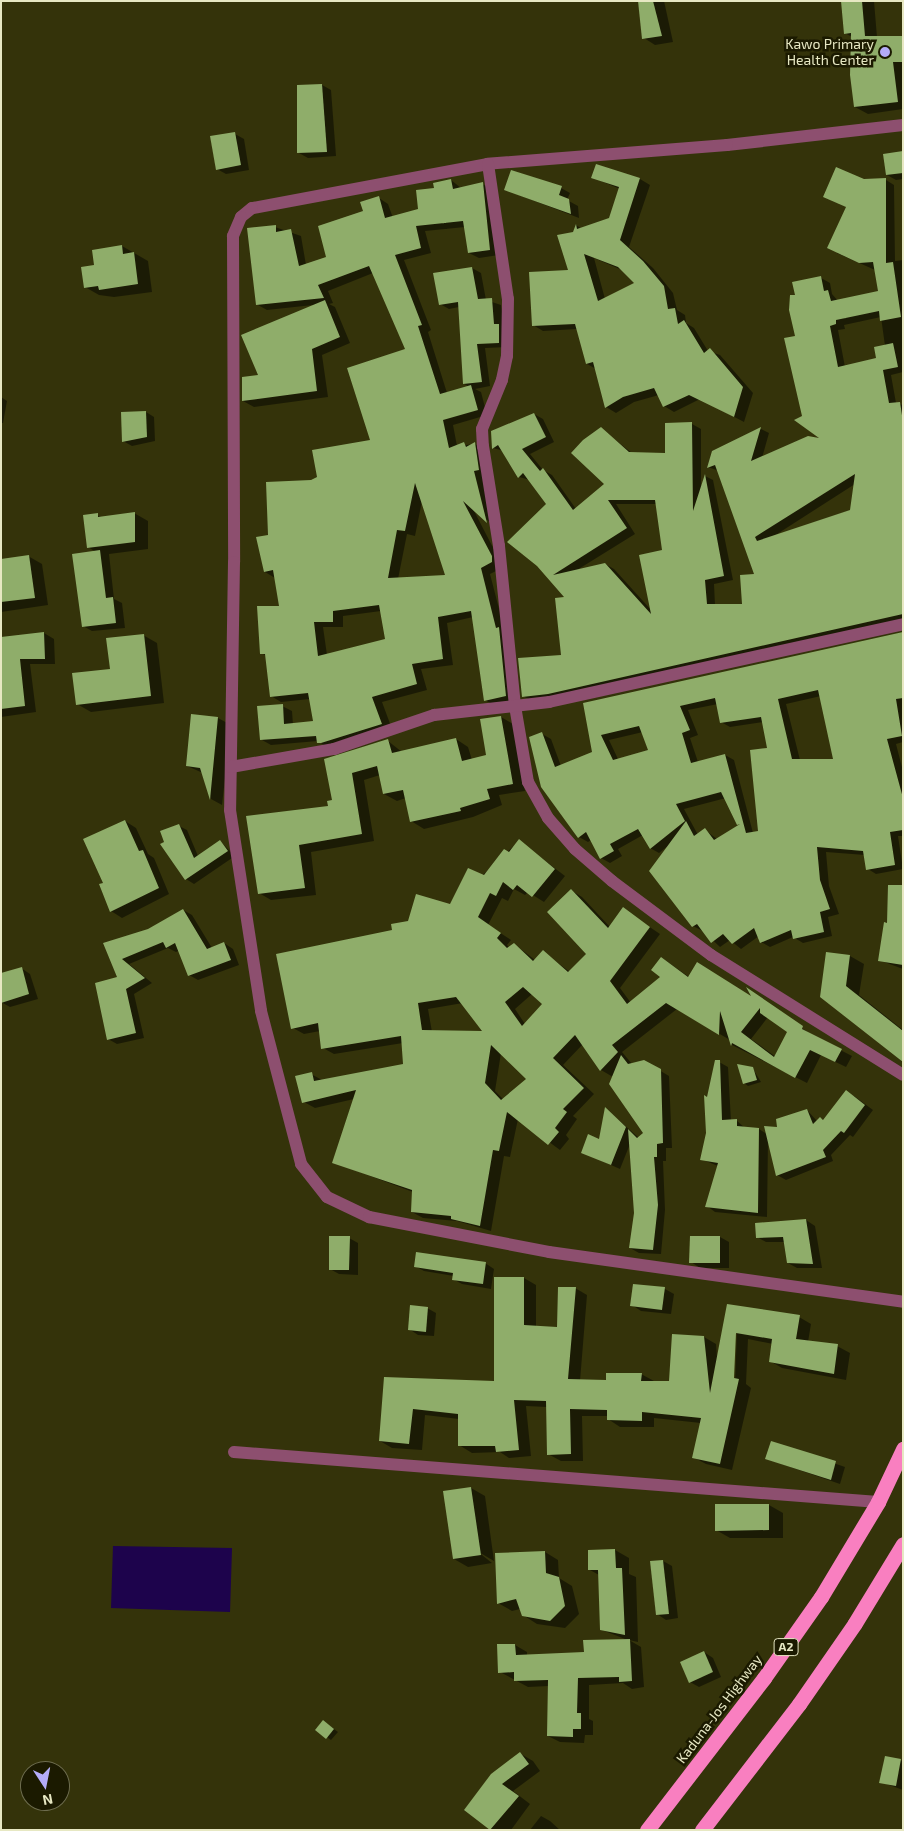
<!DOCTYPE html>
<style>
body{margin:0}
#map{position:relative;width:904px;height:1831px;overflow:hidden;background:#34330a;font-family:"Exo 2",sans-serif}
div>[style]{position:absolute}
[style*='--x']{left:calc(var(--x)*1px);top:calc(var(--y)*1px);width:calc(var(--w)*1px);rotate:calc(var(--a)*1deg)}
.water>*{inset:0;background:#1d034c}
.shadow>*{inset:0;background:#0007}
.building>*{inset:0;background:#8fad6a}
.street>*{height:12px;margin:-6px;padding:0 6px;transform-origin:6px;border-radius:6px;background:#8d4f6f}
.highway>*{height:15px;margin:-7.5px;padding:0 7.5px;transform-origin:7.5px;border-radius:7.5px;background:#f97fc0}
.dots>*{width:14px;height:14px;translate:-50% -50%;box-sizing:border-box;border:2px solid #1b1a00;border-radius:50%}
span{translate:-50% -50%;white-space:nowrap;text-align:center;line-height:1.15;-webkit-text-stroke:5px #1b1a00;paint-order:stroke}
.shield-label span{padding:1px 4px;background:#1b1a00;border:1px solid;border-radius:4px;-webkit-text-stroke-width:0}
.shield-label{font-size:12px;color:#e7e8c3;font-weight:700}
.poi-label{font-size:14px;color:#e7e8c3}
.right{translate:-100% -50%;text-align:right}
.street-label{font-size:14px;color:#e7e8c3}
.frame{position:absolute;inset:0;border:2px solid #e7e8c3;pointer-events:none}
.north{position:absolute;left:20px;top:1761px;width:50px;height:50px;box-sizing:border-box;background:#1b1a00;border:1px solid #6d6c4e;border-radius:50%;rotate:169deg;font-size:14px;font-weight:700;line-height:20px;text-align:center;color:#e7e8c3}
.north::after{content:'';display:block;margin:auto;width:18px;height:22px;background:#b4acf9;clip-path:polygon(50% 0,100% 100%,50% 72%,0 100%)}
</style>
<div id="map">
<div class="water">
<div style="clip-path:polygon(113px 1546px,232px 1548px,230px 1612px,111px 1608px)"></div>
</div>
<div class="shadow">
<div style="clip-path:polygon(638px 1px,664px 1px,673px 42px,655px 45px,644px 38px)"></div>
<div style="clip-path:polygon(843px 1px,874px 1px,877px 37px,903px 37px,903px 109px,868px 114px,855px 107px,852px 37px,845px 33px)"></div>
<div style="clip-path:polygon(322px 85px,331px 90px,336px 156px,308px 158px,299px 153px)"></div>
<div style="clip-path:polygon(235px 134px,244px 139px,249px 170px,226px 174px,217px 169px)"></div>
<div style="clip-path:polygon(903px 152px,903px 179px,896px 180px,887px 175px)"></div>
<div style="clip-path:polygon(evenodd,592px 177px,640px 179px,650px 185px,629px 247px,653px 268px,673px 293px,677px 310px,685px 315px,686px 323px,694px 328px,708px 351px,720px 355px,753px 393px,744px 422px,700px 399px,674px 412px,664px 406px,659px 395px,634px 402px,616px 413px,606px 407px,596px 369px,587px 364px,577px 329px,543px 331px,533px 325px,570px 271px,576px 225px,582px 229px,610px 219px,620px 189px,592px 177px,594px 258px,622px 270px,636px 283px,605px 299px,594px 258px)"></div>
<div style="clip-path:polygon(evenodd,451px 180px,461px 188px,482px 184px,492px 189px,499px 255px,479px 258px,469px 253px,465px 227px,425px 231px,431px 253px,404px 260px,431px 330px,428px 332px,447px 393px,470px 387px,464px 384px,459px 307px,449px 309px,440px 304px,472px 268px,481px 273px,486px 300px,501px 305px,508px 347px,485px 348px,490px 386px,475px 389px,481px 392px,487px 415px,453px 425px,457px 446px,475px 444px,484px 449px,496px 527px,473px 509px,501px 563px,502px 568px,490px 574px,505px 632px,515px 702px,495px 706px,485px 700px,473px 617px,447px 623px,453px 665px,421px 669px,427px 690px,382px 702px,392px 729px,328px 748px,318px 741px,271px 745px,262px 740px,282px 706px,292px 711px,293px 725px,315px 722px,310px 699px,281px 702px,271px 696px,267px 656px,261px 653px,280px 607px,275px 578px,265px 572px,269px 536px,311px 481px,372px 441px,406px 350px,373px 273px,328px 291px,333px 303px,329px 304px,335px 307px,350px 343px,322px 355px,328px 397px,254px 407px,243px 401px,313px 305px,267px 310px,258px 305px,275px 227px,301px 236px,306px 265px,328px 258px,379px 198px,388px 204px,393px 218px,420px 210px,435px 189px,451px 180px,422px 501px,446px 576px,398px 579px,407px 534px,415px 536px,422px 501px,451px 180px,381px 611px,387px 640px,327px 655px,323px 627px,343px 627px,343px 616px,381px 611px)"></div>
<div style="clip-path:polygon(evenodd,864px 180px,886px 180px,894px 185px,895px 261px,903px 260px,903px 372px,891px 375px,896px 403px,903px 405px,903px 622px,532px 701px,523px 696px,563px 657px,566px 598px,538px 565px,548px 504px,530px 480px,519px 477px,504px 451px,493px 448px,534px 414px,543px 419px,554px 442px,530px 454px,543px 470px,552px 475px,576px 509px,606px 484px,601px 429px,632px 453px,666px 454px,692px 424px,701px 429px,701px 487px,705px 476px,713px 480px,733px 580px,714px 584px,715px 605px,743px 605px,756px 576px,719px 471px,708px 467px,713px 451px,761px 429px,769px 433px,762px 458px,825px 441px,803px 416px,796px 337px,796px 296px,821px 278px,830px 283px,832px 294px,838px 301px,879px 292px,875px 270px,837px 253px,847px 207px,833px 201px,864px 180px,881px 317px,885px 346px,877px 359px,845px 367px,838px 330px,845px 329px,844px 325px,881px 317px,864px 180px,855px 484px,851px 510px,774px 536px,855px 484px,864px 180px,616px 504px,657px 504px,663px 551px,652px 611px,614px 569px,605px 564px,577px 570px,635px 534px,616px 504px)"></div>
<div style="clip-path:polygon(561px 188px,570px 193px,567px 200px,578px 206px,579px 218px,506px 190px)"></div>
<div style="clip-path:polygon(122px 246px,148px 261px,152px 292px,114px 297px,99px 295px,85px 287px,95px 266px)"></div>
<div style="clip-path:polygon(1px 397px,7px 401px,3px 423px,1px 423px)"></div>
<div style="clip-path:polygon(146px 412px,154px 417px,155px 441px,132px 446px,123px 441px)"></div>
<div style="clip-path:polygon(134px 513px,148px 521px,148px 549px,109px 554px,114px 599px,122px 603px,125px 628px,92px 631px,83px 626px,96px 552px,88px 547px,97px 515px,103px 518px)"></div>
<div style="clip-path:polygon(28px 556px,42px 564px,48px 605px,1px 612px,1px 560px)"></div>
<div style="clip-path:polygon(44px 633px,54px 639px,55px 664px,30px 664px,36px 712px,1px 717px,1px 639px)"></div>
<div style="clip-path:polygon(evenodd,903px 634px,903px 742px,896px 744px,903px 771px,903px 836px,898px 836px,903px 869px,876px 874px,868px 869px,865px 855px,826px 852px,829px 886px,839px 914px,828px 917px,832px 936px,803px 943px,793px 937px,770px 947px,761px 942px,759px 936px,741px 949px,730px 940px,720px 947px,703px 931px,693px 926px,651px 871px,668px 846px,659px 853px,650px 848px,643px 835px,618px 849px,622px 856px,610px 863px,601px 858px,591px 840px,588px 842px,579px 837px,542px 734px,551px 739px,561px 766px,594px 753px,584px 704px,903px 634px,821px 696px,835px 760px,800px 760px,786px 704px,821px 696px,903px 634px,718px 704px,721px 722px,730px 727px,763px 722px,769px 749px,759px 832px,753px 833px,734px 760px,725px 755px,698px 762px,690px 738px,698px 735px,688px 710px,718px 704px,903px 634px,643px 732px,650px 751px,618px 759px,609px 740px,643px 732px,903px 634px,726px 798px,740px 825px,717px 839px,705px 830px,698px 835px,684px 809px,726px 798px)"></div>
<div style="clip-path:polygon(143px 635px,157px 643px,164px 703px,91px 712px,77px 704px)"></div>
<div style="clip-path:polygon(192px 715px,218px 718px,231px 725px,222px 805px,211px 799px,203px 773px,187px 766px)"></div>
<div style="clip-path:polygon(501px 717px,513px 724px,525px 791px,499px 795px,502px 805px,473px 817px,424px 829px,411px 821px,406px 798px,397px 801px,384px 794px,380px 775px,364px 780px,374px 841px,311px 852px,316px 895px,271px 900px,259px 893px,333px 801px,326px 760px,388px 741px,402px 752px,456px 739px,468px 747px,472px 760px,488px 756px)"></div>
<div style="clip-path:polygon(125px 821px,136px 828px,148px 854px,154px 858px,169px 894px,122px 918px,111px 911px,105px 883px)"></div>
<div style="clip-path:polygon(179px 826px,187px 830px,198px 856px,220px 841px,235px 856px,194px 884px,186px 879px,162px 844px)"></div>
<div style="clip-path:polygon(evenodd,519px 841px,565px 876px,544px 902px,528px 892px,525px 895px,514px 889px,508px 901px,502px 898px,488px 925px,511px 940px,507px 945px,510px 948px,514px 944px,535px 960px,543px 952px,570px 972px,588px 954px,572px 891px,582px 897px,610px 927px,623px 909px,660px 934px,620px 988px,631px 1003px,662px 977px,662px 958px,689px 977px,753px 998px,749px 990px,813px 1036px,852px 1056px,846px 1067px,821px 1055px,807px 1083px,732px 1045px,730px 1040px,677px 1009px,622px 1052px,632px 1064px,644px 1061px,669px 1076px,672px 1148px,666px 1148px,666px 1161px,663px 1161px,665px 1210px,661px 1254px,639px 1253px,630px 1248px,635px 1213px,630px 1144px,620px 1169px,582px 1152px,600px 1141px,606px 1109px,639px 1138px,644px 1134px,613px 1077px,601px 1070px,583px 1044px,563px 1065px,594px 1094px,573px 1116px,577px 1119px,566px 1135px,569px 1139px,560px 1150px,518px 1119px,510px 1157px,504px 1156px,491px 1231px,457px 1221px,423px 1218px,412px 1212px,413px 1192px,333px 1162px,354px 1099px,315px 1108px,304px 1102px,311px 1074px,322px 1080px,405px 1065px,403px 1043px,334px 1054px,323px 1048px,320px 1031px,304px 1034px,293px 1028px,393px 931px,450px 906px,519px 841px,532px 994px,544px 1004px,525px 1024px,515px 1009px,532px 994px,519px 841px,463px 1003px,484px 1033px,432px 1032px,428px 1009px,463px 1003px,519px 841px,768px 1017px,788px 1032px,776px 1057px,751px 1039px,768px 1017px,519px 841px,501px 1053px,528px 1080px,504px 1100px,495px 1091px,501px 1053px)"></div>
<div style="clip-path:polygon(903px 887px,903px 969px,879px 960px)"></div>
<div style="clip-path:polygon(183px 910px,192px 915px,212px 948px,224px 943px,233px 949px,239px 965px,198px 980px,189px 975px,180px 950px,176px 952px,168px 948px,129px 964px,152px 983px,134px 994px,144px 1038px,117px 1044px,108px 1039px,118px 978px,105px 944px,148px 930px)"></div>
<div style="clip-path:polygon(827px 953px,850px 956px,864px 964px,859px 995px,903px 1030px,903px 1060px,822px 996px)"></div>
<div style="clip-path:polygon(21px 968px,30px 974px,38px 999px,10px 1007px,1px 1002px)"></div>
<div style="clip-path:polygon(719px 1062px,728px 1067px,731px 1121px,736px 1120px,745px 1128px,759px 1129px,767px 1134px,807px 1110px,817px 1121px,820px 1118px,824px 1120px,854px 1096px,873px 1110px,853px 1137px,850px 1135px,831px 1155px,833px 1161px,786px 1180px,777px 1175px,768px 1140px,767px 1217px,715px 1212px,707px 1206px,718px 1166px,701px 1159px,707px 1133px,708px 1099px)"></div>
<div style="clip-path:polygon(753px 1069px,761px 1082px,748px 1086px,744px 1083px)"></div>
<div style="clip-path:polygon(806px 1220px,815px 1226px,822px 1268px,797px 1268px,788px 1263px,785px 1242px,766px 1242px,757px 1237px)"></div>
<div style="clip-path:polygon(720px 1237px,729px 1242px,729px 1268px,700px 1268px,691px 1262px)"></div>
<div style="clip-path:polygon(349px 1238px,358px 1243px,358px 1275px,339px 1274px,330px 1269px)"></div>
<div style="clip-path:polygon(485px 1263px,494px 1269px,491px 1289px,462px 1284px,453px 1279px,454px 1276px,424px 1271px,415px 1266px)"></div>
<div style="clip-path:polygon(evenodd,524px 1278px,536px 1285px,536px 1327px,558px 1328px,575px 1288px,587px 1295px,580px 1381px,608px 1381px,641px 1374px,654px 1381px,670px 1383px,704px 1337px,716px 1344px,717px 1358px,728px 1305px,799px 1317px,811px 1324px,808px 1342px,837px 1346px,850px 1353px,846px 1380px,782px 1368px,770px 1361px,773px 1344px,748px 1339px,746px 1384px,751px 1388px,732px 1470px,706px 1464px,693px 1457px,701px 1423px,654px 1418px,654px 1427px,620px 1427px,608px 1419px,608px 1416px,582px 1416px,583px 1461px,561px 1461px,548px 1454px,547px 1407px,526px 1406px,531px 1456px,509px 1458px,500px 1452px,472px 1453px,459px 1445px,459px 1419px,425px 1415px,422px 1450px,392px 1448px,380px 1441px,386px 1378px,495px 1383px,524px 1278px,737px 1329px,735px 1384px,732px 1384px,734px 1335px,737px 1329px)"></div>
<div style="clip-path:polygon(665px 1289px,674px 1294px,671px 1314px,641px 1311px,632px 1305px)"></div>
<div style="clip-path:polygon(427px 1308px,436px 1313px,434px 1336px,418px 1335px,409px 1329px)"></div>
<div style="clip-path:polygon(772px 1442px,845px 1467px,840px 1484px,767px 1459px)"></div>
<div style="clip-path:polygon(471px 1488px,485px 1496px,494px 1561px,477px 1551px,492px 1563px,468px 1567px,454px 1559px)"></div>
<div style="clip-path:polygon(716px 1505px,769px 1505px,783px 1513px,783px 1538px,730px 1538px,716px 1530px)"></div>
<div style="clip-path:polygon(615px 1550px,629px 1558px,629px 1574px,636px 1577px,638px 1642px,629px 1640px,641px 1647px,644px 1687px,632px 1689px,623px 1683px,589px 1685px,589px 1719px,593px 1721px,593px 1735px,585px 1735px,584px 1743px,560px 1742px,548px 1736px,549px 1686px,528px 1687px,500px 1672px,499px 1646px,515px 1645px,527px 1652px,527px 1656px,585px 1654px,625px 1639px,602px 1630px,599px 1575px,590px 1570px,589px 1551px)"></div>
<div style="clip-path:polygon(545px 1552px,558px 1560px,559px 1578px,572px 1586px,579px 1614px,565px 1628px,537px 1624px,523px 1615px,520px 1609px,512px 1611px,498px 1603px)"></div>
<div style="clip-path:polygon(663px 1561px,672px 1566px,678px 1618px,666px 1620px,657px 1614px)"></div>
<div style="clip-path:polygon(704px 1652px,713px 1658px,721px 1677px,699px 1687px,690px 1682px)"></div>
<div style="clip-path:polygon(327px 1724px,338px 1732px,331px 1740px,317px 1730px)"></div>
<div style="clip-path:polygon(521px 1754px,533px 1761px,540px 1771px,513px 1791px,530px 1804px,511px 1830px,493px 1830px,466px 1810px)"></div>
<div style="clip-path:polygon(901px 1760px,903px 1762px,903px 1790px,881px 1782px)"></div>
<div style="clip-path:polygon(541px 1816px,550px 1821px,560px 1830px,530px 1830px)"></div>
</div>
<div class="building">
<div style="clip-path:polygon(638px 1px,653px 1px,662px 36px,642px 39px)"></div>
<div style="clip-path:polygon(841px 1px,862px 1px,865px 36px,903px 36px,903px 62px,893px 62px,898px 102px,854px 107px,850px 75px,851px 33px,844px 34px)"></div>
<div style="clip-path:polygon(322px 84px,327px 152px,297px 153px,297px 85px)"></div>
<div style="clip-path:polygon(235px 132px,241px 165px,216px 170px,210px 136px)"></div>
<div style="clip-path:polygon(903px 151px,903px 173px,886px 175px,883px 154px)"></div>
<div style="clip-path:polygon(evenodd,596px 164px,640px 178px,620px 240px,643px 261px,664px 286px,668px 309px,675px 308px,678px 324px,684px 320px,704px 353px,710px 348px,743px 387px,734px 417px,689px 395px,663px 407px,654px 388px,623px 397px,605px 408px,593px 362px,586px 364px,575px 324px,532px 326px,529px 272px,568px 270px,557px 235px,573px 232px,576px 224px,577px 229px,609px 218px,619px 187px,591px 178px,596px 164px,584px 254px,618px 267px,634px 283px,598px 301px,584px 254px)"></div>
<div style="clip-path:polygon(evenodd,836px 167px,864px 179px,886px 178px,886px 263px,893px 262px,901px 317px,880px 321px,879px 311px,836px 320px,836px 324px,830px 326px,838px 367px,876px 358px,874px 347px,893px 343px,898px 367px,883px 370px,889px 403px,900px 402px,903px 422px,903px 614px,548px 694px,522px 697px,518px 658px,561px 655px,555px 598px,564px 597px,537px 566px,507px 542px,546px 504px,523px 473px,518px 478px,498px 445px,492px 449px,491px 431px,534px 413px,546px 437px,522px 449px,540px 471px,543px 468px,573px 510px,604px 484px,571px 453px,583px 440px,601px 427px,629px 452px,665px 453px,665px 423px,692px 422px,693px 511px,705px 474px,724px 576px,705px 580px,707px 604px,742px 604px,740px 575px,754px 574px,715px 465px,707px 468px,712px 451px,761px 427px,751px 461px,808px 436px,819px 438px,794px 420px,802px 416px,784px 338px,795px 336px,789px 310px,790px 295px,795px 295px,792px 282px,821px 276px,824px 291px,828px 290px,831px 301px,878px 291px,873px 262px,859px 263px,827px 248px,846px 207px,823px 197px,836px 167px,855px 474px,850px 510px,757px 541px,755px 537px,855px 474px,836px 167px,608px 500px,655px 500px,662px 550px,639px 555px,651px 614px,605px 563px,553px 575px,627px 528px,608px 500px)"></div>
<div style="clip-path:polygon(511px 170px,562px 186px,559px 195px,569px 199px,571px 214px,504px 190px)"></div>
<div style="clip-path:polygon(evenodd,451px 179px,453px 189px,483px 182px,490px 250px,468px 253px,463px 221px,416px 226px,421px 248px,395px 255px,422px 325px,418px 326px,440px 394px,471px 385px,478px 410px,443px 420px,449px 448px,464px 442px,466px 447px,475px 442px,479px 470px,474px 471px,487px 523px,463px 501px,492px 556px,492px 562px,481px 568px,496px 628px,499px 627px,506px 696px,484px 701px,471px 611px,438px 617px,443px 659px,412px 664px,417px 684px,372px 697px,382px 724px,321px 743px,317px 743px,316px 736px,260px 740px,257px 706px,283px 704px,284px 724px,313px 721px,308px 693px,270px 697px,265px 654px,260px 654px,257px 606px,279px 606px,273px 570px,264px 572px,256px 537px,268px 535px,266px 482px,311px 480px,317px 477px,312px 450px,370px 440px,347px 368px,405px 349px,369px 266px,318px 285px,324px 298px,256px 305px,247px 228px,276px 225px,276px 232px,291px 229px,299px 266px,326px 257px,318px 226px,363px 211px,360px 202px,379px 196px,385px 218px,418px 209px,416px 190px,434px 188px,433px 183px,451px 179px,415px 483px,445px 575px,388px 578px,397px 530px,405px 531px,415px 483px,451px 179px,379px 605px,385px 639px,318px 656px,314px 622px,333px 622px,333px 611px,379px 605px)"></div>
<div style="clip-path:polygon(122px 245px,123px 254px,134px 252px,138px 284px,99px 290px,98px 286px,84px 288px,81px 267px,94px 265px,92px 250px)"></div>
<div style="clip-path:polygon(472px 267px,478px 299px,492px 298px,494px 324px,499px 324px,499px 343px,477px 344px,482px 382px,463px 384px,458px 302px,439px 305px,433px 273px)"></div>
<div style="clip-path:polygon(325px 300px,340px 337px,312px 349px,317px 391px,242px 401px,242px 377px,258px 375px,241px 335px)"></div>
<div style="clip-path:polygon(146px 411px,147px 437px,122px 442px,121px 412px)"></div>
<div style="clip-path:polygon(135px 512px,135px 542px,87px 548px,83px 515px,98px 513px,98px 517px)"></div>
<div style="clip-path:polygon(100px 550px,106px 598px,113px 597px,116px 623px,82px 627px,72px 554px)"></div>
<div style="clip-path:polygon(29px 555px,35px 598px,1px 602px,1px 559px)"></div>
<div style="clip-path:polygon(44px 632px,45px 659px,20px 659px,25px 706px,1px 709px,1px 637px)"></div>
<div style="clip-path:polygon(evenodd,903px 632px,903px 698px,896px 699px,902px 736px,887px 739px,903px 798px,903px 830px,890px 832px,895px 865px,866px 870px,863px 851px,817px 847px,820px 880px,830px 909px,820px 912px,824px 932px,793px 939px,791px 930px,760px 943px,754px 928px,732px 944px,723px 934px,711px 943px,697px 924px,692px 927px,649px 871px,686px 821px,694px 836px,705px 828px,714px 840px,740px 824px,737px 825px,721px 792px,676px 804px,685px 821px,650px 849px,638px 829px,610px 844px,614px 851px,600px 859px,586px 832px,578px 838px,541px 787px,529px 737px,542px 732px,555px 767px,592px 752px,583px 703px,903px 632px,818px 690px,833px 759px,792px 759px,778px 699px,818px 690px,903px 632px,715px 698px,720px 723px,761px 717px,767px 748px,750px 750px,758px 831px,746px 833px,725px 754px,691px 763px,682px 733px,690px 730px,680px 706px,715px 698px,903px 632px,639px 726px,648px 750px,613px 760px,601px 735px,639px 726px)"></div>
<div style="clip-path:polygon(144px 634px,151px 696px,76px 705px,72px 673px,110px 669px,106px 638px)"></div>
<div style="clip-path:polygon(191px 714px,218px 717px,210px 800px,200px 768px,186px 766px)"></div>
<div style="clip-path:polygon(501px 716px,513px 784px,487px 789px,490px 799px,460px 808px,461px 811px,410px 822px,403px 790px,383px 794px,377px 766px,352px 773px,362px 834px,299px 845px,305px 888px,258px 894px,246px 816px,328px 806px,327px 801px,332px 800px,324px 759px,388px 739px,392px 753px,456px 738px,462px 761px,486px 755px,480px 719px)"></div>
<div style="clip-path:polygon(125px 820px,139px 851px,143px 850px,159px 888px,110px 912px,99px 884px,103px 883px,83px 839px)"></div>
<div style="clip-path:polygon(179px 824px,194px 858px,220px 840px,228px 851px,185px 880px,160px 844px,164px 842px,160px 831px)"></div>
<div style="clip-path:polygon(evenodd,519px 839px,555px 869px,532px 897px,517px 885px,513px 890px,503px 882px,496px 896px,490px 893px,478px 917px,501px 933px,497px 938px,507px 948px,514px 943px,533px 961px,543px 950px,568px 972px,586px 954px,547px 912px,571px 889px,608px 928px,623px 907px,650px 927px,610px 981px,627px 1004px,660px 977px,651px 970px,661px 957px,688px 977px,697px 962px,751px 996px,746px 987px,803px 1026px,802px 1029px,842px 1049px,835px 1062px,810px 1050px,795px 1078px,732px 1043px,731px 1046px,720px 1011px,719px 1035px,666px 1003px,612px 1045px,618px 1052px,600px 1071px,575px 1035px,553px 1058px,584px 1088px,563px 1109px,567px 1112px,555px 1128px,559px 1132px,548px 1145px,507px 1112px,499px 1151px,493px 1150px,480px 1226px,451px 1219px,451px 1216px,411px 1212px,412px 1190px,332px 1163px,356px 1090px,302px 1103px,295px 1076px,312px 1072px,314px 1081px,403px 1064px,401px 1036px,321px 1049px,318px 1023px,291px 1029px,276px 954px,392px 930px,391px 924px,408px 921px,416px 894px,450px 904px,468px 868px,484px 875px,504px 849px,509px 852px,519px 839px,523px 987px,542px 1004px,522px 1026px,505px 1002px,523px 987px,519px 839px,456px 997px,482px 1031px,422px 1030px,418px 1003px,456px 997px,519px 839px,760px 1008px,760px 1013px,787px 1032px,774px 1057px,741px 1032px,760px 1008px,519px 839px,491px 1045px,526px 1079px,501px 1100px,485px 1083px,491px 1045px)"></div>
<div style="clip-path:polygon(888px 885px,903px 885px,903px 965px,878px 961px,884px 922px,887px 923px)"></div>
<div style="clip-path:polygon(183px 909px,207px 949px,224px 942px,231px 960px,188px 976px,175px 943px,166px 948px,163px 942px,122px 959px,145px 978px,126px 989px,136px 1033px,107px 1040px,95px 983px,117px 977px,103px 943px,148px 929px)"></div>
<div style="clip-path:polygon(826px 952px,850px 955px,846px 986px,903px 1031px,903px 1062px,820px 997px)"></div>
<div style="clip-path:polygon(22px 967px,29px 994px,1px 1003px,1px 973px)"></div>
<div style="clip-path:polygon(621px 1055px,628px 1064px,644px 1060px,661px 1069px,663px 1143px,657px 1144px,657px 1157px,654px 1157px,658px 1205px,653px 1250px,629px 1248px,634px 1213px,628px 1129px,637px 1138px,643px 1133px,609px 1084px)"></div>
<div style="clip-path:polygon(715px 1060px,720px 1060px,722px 1120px,737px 1119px,737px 1126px,759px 1128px,758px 1213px,705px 1207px,718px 1163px,700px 1160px,706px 1133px,704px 1095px,707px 1097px)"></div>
<div style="clip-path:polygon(737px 1064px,753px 1067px,757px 1080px,743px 1084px)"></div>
<div style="clip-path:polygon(846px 1090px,865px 1105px,844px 1133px,841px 1131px,823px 1150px,826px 1157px,776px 1176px,764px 1126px,777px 1127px,776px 1119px,807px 1109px,813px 1124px,820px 1117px,823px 1120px)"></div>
<div style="clip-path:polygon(605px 1107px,626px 1127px,611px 1165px,581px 1153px,588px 1134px,599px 1139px)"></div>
<div style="clip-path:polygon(806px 1219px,813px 1264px,787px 1263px,783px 1237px,756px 1238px,755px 1223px)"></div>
<div style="clip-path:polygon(329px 1236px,350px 1236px,349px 1270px,329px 1270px)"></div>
<div style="clip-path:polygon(690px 1236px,720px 1236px,720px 1263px,689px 1263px)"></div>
<div style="clip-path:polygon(416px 1252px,486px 1262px,483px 1284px,452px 1280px,453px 1273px,414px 1267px)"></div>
<div style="clip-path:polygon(494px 1277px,524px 1277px,524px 1325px,557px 1327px,558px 1287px,576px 1287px,568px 1379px,606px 1380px,606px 1373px,642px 1373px,641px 1381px,669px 1381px,672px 1334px,704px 1336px,710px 1393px,727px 1304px,800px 1315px,796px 1339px,838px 1344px,834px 1374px,769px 1362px,772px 1339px,736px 1333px,734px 1378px,739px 1379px,720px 1464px,692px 1458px,701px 1418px,642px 1412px,642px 1421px,607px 1420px,607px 1410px,570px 1409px,571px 1454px,547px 1455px,546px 1401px,514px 1400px,519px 1450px,496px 1452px,495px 1446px,458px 1446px,458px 1414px,413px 1409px,409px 1444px,379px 1441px,384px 1377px,494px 1381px)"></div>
<div style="clip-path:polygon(633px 1284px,665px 1287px,662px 1310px,630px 1306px)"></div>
<div style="clip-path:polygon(410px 1305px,428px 1307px,426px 1332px,408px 1330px)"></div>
<div style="clip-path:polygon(771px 1441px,836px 1461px,831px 1480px,765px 1459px)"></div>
<div style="clip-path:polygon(471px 1487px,481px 1555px,453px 1559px,443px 1491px)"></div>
<div style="clip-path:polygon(715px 1504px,769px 1504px,769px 1530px,715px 1531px)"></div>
<div style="clip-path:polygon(615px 1549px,616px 1568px,622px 1568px,625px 1635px,600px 1630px,598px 1570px,588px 1570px,588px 1550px)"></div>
<div style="clip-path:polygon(545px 1551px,546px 1573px,559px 1577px,565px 1606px,550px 1621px,522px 1616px,516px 1599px,497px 1604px,495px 1553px)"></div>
<div style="clip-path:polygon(663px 1560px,669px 1614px,656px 1615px,650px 1561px)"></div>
<div style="clip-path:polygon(630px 1639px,632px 1681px,619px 1682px,619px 1677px,578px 1678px,577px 1713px,581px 1713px,581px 1729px,573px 1729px,573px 1737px,547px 1736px,548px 1680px,514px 1681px,514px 1672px,498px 1673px,497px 1644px,515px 1644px,516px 1655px,584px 1652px,583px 1640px)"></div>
<div style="clip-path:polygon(704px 1651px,713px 1672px,689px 1683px,680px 1662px)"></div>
<div style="clip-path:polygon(323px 1720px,334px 1729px,326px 1739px,315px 1730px)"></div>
<div style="clip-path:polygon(520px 1752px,529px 1764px,502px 1784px,519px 1796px,490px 1830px,464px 1810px,491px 1774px)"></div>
<div style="clip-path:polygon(885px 1756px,901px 1759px,896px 1786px,879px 1783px)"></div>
</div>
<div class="street">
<div style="--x:903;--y:125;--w:177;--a:173.5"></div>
<div style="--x:727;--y:145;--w:240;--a:175.5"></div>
<div style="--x:488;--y:164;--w:240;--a:169.4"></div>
<div style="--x:252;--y:208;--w:14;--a:141"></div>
<div style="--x:241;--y:217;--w:21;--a:113"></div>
<div style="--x:233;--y:236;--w:326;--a:89.8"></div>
<div style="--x:234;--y:562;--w:248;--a:90.9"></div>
<div style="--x:230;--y:810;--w:203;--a:81.2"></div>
<div style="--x:261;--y:1011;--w:158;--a:75.3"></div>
<div style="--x:301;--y:1164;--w:42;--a:51.8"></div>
<div style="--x:327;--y:1197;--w:47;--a:25.5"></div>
<div style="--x:369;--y:1217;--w:183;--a:11"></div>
<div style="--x:549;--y:1252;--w:358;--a:8"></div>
<div style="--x:488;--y:164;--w:136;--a:81.6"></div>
<div style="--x:508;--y:299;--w:57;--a:91"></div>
<div style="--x:507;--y:356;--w:25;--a:102"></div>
<div style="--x:502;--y:380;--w:53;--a:112.2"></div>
<div style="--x:482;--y:429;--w:17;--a:87"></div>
<div style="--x:483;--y:446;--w:101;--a:80.9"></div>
<div style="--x:499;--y:546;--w:161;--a:84.3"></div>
<div style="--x:515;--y:706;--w:77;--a:80.3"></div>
<div style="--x:528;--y:782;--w:41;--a:60.9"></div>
<div style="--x:548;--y:818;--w:41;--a:48.9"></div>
<div style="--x:575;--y:849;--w:49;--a:40.9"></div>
<div style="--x:612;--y:881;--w:124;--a:36.8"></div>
<div style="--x:711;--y:955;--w:226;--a:32"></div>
<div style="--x:231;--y:767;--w:105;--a:-9.9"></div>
<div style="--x:334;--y:749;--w:106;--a:-18.8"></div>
<div style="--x:434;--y:715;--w:116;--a:-6.4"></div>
<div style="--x:549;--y:702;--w:362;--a:-12.4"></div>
<div style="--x:234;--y:1452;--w:646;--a:4.44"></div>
</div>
<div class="highway">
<div style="--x:647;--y:1830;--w:192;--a:-52.4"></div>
<div style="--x:764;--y:1678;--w:99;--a:-54.9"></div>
<div style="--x:821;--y:1597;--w:111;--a:-59"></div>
<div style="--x:878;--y:1502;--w:59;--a:-64.7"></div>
<div style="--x:702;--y:1830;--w:159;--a:-52.4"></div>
<div style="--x:799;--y:1704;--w:98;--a:-55.3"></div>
<div style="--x:855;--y:1623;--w:92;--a:-58.7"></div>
</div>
<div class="dots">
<div style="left:885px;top:52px;background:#b4acf9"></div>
</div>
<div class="shield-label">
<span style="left:786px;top:1647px">A2</span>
</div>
<div class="poi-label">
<span class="right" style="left:874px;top:52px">Kawo Primary<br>Health Center</span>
</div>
<div class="street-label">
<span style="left:719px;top:1709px;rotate:-53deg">Kaduna-Jos Highway</span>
</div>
<div class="frame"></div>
<div class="north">N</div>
</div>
